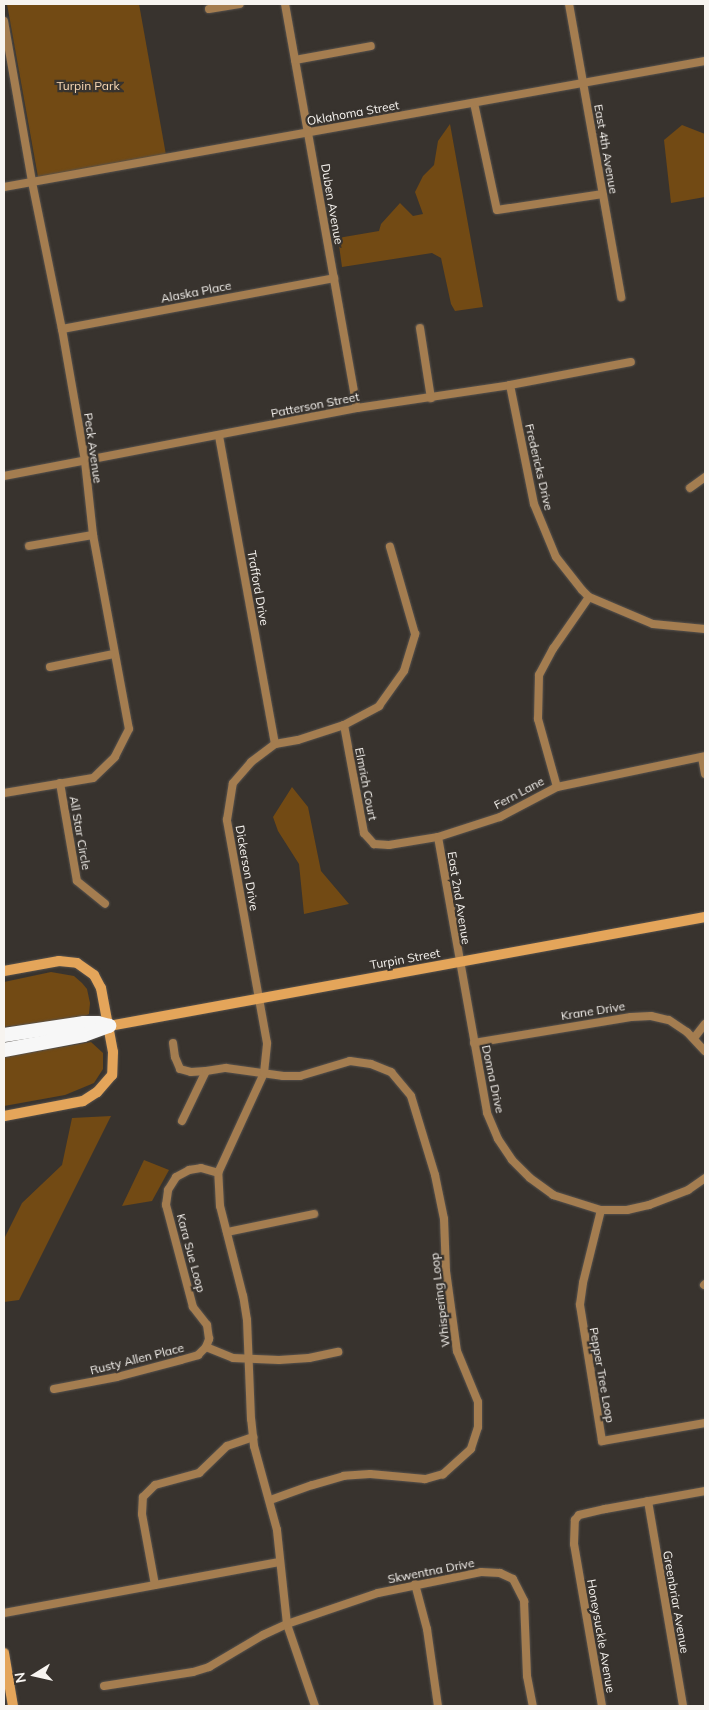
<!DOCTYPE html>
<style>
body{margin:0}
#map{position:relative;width:709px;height:1710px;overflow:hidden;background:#38332e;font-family:Mulish,sans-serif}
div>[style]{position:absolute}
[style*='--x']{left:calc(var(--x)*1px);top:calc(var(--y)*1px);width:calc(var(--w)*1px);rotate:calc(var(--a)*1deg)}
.green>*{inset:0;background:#724a14}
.roads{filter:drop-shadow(0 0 1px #57524d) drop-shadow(0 0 1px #57524d)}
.street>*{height:8px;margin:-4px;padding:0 4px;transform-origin:4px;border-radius:4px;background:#a47d50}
.secondary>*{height:10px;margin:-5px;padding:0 5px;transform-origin:5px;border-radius:5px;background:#e4a55a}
.highway>*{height:14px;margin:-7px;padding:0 7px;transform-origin:7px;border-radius:7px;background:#f7f7f7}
span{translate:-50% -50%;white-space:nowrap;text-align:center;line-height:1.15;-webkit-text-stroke:4.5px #38332e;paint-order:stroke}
.park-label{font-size:12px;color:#f9d9b6}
.street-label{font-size:12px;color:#f7f4f0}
.frame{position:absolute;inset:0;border:5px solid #f7f4f0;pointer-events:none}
.north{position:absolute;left:10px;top:1650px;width:50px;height:50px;-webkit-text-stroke:4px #38332e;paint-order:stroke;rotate:260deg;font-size:14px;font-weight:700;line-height:20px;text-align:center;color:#f7f4f0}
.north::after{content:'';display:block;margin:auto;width:18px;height:22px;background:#f7f4f0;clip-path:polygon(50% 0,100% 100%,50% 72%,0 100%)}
</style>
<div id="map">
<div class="green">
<div style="clip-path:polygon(7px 4px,139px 4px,166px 155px,38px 177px)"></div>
<div style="clip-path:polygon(450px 124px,483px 307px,455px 311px,451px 304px,441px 258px,432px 253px,342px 267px,338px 238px,379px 231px,381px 224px,400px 203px,413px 216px,423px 214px,415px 192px,423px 176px,434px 165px,438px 141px)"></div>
<div style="clip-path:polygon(682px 125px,705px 134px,705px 197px,671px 203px,664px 140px)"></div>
<div style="clip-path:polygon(292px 787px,308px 807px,321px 871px,349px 904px,304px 914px,299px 864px,278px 831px,273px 817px)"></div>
<div style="clip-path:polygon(51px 972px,74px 976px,82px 983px,87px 989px,90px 1003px,89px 1014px,81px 1018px,4px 1027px,4px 982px)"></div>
<div style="clip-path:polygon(91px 1042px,103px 1053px,103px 1069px,94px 1083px,65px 1095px,4px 1106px,4px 1057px)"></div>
<div style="clip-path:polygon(111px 1116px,19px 1300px,4px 1302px,4px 1239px,22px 1203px,62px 1165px,72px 1118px)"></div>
<div style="clip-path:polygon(144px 1160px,169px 1170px,152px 1201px,122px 1206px)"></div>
</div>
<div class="roads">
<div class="street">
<div style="--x:285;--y:4;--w:410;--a:79.9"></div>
<div style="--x:569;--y:4;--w:298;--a:79.9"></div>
<div style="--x:209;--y:9;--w:31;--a:-9"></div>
<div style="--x:4;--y:21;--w:163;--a:80.1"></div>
<div style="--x:32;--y:182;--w:150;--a:78.5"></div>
<div style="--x:62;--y:329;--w:134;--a:80.1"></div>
<div style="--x:85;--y:461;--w:74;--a:83.8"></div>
<div style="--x:93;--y:535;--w:197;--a:79.5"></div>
<div style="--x:129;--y:729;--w:31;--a:117"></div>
<div style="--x:115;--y:757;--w:30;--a:136"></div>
<div style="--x:93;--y:778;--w:90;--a:170.4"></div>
<div style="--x:295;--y:60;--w:77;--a:-10.4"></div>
<div style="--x:474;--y:103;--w:109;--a:77.9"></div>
<div style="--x:497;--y:210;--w:107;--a:-8.6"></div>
<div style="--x:4;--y:187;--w:712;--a:-10.19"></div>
<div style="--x:420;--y:328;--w:71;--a:81.1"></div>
<div style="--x:62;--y:329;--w:277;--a:-10.6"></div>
<div style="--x:510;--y:385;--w:121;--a:78.6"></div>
<div style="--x:534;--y:504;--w:57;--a:67.5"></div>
<div style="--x:556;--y:557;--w:42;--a:51.8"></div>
<div style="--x:582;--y:590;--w:10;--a:45"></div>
<div style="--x:589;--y:597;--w:69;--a:22.9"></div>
<div style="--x:653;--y:624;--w:52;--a:5.5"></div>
<div style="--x:219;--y:436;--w:313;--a:79.7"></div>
<div style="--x:4;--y:476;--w:359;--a:-10.9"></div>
<div style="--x:357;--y:408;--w:155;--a:-8.5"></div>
<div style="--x:510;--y:385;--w:123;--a:-10.8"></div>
<div style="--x:690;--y:488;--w:19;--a:-36"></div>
<div style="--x:29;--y:546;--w:65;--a:-9.8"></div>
<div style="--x:50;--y:667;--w:65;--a:-11.5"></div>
<div style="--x:344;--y:725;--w:110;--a:79.5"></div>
<div style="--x:364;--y:833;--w:15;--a:48"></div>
<div style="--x:374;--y:844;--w:15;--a:4"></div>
<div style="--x:389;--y:845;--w:50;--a:-9.3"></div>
<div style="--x:438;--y:837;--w:65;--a:-17.9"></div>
<div style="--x:500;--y:817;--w:64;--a:-27.8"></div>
<div style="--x:557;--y:787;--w:151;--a:-11.8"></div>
<div style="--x:702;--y:757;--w:17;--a:80"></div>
<div style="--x:60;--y:783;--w:99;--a:80.2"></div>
<div style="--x:77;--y:881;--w:36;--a:39"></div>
<div style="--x:557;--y:787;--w:71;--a:-105.6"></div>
<div style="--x:538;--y:719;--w:44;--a:-88.7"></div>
<div style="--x:539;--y:675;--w:30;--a:-62"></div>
<div style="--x:553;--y:649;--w:63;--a:-55.3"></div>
<div style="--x:438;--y:837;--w:280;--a:79.9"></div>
<div style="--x:487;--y:1113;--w:28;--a:67"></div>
<div style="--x:498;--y:1139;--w:25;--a:56"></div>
<div style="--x:512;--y:1160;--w:25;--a:45"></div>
<div style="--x:530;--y:1178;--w:29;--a:36"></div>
<div style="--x:553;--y:1195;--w:50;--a:17.4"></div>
<div style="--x:601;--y:1210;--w:26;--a:0"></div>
<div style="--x:627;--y:1210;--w:23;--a:-13"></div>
<div style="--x:649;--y:1205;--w:42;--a:-21"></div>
<div style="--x:688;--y:1190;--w:21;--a:-35"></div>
<div style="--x:694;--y:1038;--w:18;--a:-52"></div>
<div style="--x:173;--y:1043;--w:14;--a:82"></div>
<div style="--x:175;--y:1057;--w:13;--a:67"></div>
<div style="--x:180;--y:1069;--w:11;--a:15"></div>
<div style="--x:191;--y:1072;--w:15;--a:-4"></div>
<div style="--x:474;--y:1043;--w:159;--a:-9.4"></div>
<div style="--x:631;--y:1017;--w:20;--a:-3"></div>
<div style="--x:651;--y:1016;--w:18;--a:13"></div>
<div style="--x:669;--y:1020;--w:22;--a:34"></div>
<div style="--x:687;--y:1032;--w:26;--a:47"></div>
<div style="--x:182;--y:1121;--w:55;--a:-64.4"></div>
<div style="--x:206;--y:1071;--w:20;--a:-9"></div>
<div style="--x:226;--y:1068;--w:58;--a:8"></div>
<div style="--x:283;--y:1076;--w:17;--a:0"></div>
<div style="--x:300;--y:1076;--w:52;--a:-16.7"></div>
<div style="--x:350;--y:1061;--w:21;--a:8"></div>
<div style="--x:371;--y:1064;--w:22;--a:22"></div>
<div style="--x:391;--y:1072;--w:31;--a:50"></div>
<div style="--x:411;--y:1096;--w:83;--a:73.1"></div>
<div style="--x:435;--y:1175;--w:45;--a:78.4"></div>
<div style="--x:444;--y:1219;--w:52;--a:87.8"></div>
<div style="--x:446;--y:1271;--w:81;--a:82.2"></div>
<div style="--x:457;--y:1351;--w:55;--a:67.6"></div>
<div style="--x:478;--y:1402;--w:25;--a:90"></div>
<div style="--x:478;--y:1427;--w:23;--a:108"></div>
<div style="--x:471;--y:1449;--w:38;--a:138"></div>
<div style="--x:443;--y:1474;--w:19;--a:164"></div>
<div style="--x:425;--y:1479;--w:55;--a:-174.8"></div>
<div style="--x:370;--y:1474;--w:26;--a:176"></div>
<div style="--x:344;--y:1476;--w:33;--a:164"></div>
<div style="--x:312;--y:1485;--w:45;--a:160.3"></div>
<div style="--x:601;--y:1210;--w:75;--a:103.9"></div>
<div style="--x:583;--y:1283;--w:22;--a:98"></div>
<div style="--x:580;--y:1305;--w:138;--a:80.8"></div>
<div style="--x:602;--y:1441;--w:105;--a:-9.9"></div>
<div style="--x:227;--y:1232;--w:89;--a:-11.7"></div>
<div style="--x:704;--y:1285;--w:1;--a:-45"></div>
<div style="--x:206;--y:1347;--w:9;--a:-69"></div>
<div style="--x:209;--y:1339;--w:14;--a:-98"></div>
<div style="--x:207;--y:1325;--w:23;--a:-128"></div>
<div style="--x:193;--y:1307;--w:106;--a:-104.8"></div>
<div style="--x:166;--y:1205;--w:15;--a:-82"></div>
<div style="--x:168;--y:1190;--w:15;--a:-58"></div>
<div style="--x:176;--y:1177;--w:15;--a:-28"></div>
<div style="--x:189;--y:1170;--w:12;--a:-9"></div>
<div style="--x:201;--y:1168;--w:18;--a:16"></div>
<div style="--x:54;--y:1389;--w:64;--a:-10.8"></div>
<div style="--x:117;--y:1377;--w:66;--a:-14.9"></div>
<div style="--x:181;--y:1360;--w:18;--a:-16"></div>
<div style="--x:198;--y:1355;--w:11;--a:-45"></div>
<div style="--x:206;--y:1347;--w:29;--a:22"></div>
<div style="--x:233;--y:1358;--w:46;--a:2.5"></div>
<div style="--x:279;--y:1360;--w:30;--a:-4"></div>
<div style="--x:309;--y:1358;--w:30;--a:-12"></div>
<div style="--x:648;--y:1501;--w:208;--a:80.3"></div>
<div style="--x:415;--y:1584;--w:47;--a:75.1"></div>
<div style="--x:427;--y:1629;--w:78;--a:81.9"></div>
<div style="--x:155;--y:1585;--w:72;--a:-100.4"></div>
<div style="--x:142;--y:1514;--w:17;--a:-87"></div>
<div style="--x:143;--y:1497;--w:17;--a:-45"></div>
<div style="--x:155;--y:1485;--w:46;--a:-15.3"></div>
<div style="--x:199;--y:1473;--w:39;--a:-44"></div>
<div style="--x:227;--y:1446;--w:28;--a:-19"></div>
<div style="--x:4;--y:1613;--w:280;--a:-10.5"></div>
<div style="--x:104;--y:1686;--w:90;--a:-8.9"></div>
<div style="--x:193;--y:1672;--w:17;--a:-17"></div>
<div style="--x:209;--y:1667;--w:63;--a:-30.7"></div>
<div style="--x:263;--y:1635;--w:26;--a:-25"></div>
<div style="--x:287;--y:1624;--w:96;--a:-18.8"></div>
<div style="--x:378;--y:1593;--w:105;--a:-11.5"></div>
<div style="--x:481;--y:1572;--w:19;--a:3"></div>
<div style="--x:500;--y:1573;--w:14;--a:25"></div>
<div style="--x:513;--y:1579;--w:25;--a:63"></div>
<div style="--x:524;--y:1601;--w:75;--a:87.7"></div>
<div style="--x:527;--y:1676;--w:31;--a:79"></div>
<div style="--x:315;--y:1706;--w:87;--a:-108.9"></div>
<div style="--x:287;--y:1624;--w:95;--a:-96.1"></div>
<div style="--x:277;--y:1530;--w:87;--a:-105.3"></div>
<div style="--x:254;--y:1446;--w:27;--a:-96"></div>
<div style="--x:251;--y:1419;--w:99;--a:-92.3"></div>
<div style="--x:247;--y:1320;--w:24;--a:-99"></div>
<div style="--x:243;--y:1296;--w:93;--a:-104.3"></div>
<div style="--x:220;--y:1206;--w:33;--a:-93"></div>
<div style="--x:218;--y:1173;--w:110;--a:-65.3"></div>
<div style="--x:264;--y:1073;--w:30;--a:-84"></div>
<div style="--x:267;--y:1043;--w:227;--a:-100.2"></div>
<div style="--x:227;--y:820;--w:37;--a:-81"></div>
<div style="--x:233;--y:783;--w:28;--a:-49"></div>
<div style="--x:251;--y:762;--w:30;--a:-37"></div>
<div style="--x:275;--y:744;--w:23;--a:-10"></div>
<div style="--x:298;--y:740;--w:48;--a:-18.1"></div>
<div style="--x:344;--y:725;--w:40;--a:-28"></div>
<div style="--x:379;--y:706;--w:43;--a:-54.5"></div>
<div style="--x:404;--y:671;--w:39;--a:-73"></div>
<div style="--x:415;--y:634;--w:91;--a:-106"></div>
<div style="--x:602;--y:1706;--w:164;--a:-99.8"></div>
<div style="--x:574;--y:1544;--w:24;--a:-88"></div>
<div style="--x:575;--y:1520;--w:6;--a:-51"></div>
<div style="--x:579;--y:1515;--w:27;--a:-13"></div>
<div style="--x:605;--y:1509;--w:102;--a:-10.2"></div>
</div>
<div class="secondary">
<div style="--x:4;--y:971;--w:56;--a:-10.3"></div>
<div style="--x:59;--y:961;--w:18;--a:6"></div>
<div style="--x:77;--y:963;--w:21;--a:35"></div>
<div style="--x:94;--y:975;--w:15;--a:62"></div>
<div style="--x:101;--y:988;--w:65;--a:79.4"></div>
<div style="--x:113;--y:1052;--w:23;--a:92"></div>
<div style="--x:112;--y:1075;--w:23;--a:131"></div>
<div style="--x:97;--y:1092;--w:17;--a:147"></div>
<div style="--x:83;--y:1101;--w:80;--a:169.2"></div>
<div style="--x:109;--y:1026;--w:606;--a:-10.36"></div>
<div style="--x:4;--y:1653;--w:54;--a:80.4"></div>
</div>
<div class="highway">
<div style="--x:4;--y:1035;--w:81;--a:-8.5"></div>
<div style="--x:84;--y:1023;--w:14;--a:0"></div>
<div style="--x:98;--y:1023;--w:11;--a:15"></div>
<div style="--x:4;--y:1050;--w:81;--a:-10.6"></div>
<div style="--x:84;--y:1035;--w:27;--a:-20"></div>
</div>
</div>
<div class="park-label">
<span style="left:88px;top:86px">Turpin Park</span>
</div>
<div class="street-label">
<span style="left:353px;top:113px;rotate:-10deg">Oklahoma Street</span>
<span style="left:606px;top:149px;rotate:80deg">East 4th Avenue</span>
<span style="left:332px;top:204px;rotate:80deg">Duben Avenue</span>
<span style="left:196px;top:292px;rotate:-11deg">Alaska Place</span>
<span style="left:315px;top:405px;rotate:-11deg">Patterson Street</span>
<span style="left:93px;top:448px;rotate:82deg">Peck Avenue</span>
<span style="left:539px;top:467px;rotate:77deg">Fredericks Drive</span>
<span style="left:258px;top:588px;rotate:80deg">Trafford Drive</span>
<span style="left:366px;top:784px;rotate:79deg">Elmrich Court</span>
<span style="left:519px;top:793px;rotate:-28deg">Fern Lane</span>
<span style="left:80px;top:833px;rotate:80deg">All Star Circle</span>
<span style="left:247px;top:868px;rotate:80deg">Dickerson Drive</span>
<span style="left:459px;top:898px;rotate:81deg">East 2nd Avenue</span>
<span style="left:405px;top:959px;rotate:-10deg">Turpin Street</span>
<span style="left:593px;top:1011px;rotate:-9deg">Krane Drive</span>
<span style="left:493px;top:1079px;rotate:78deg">Donna Drive</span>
<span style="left:191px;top:1253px;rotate:75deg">Kara Sue Loop</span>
<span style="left:440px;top:1300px;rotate:-97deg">Whispering Loop</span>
<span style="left:137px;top:1359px;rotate:-14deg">Rusty Allen Place</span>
<span style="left:602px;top:1375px;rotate:80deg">Pepper Tree Loop</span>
<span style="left:431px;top:1571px;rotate:-11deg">Skwentna Drive</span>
<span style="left:676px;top:1602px;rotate:80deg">Greenbriar Avenue</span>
<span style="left:601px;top:1636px;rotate:80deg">Honeysuckle Avenue</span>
</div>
<div class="frame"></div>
<div class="north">N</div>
</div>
